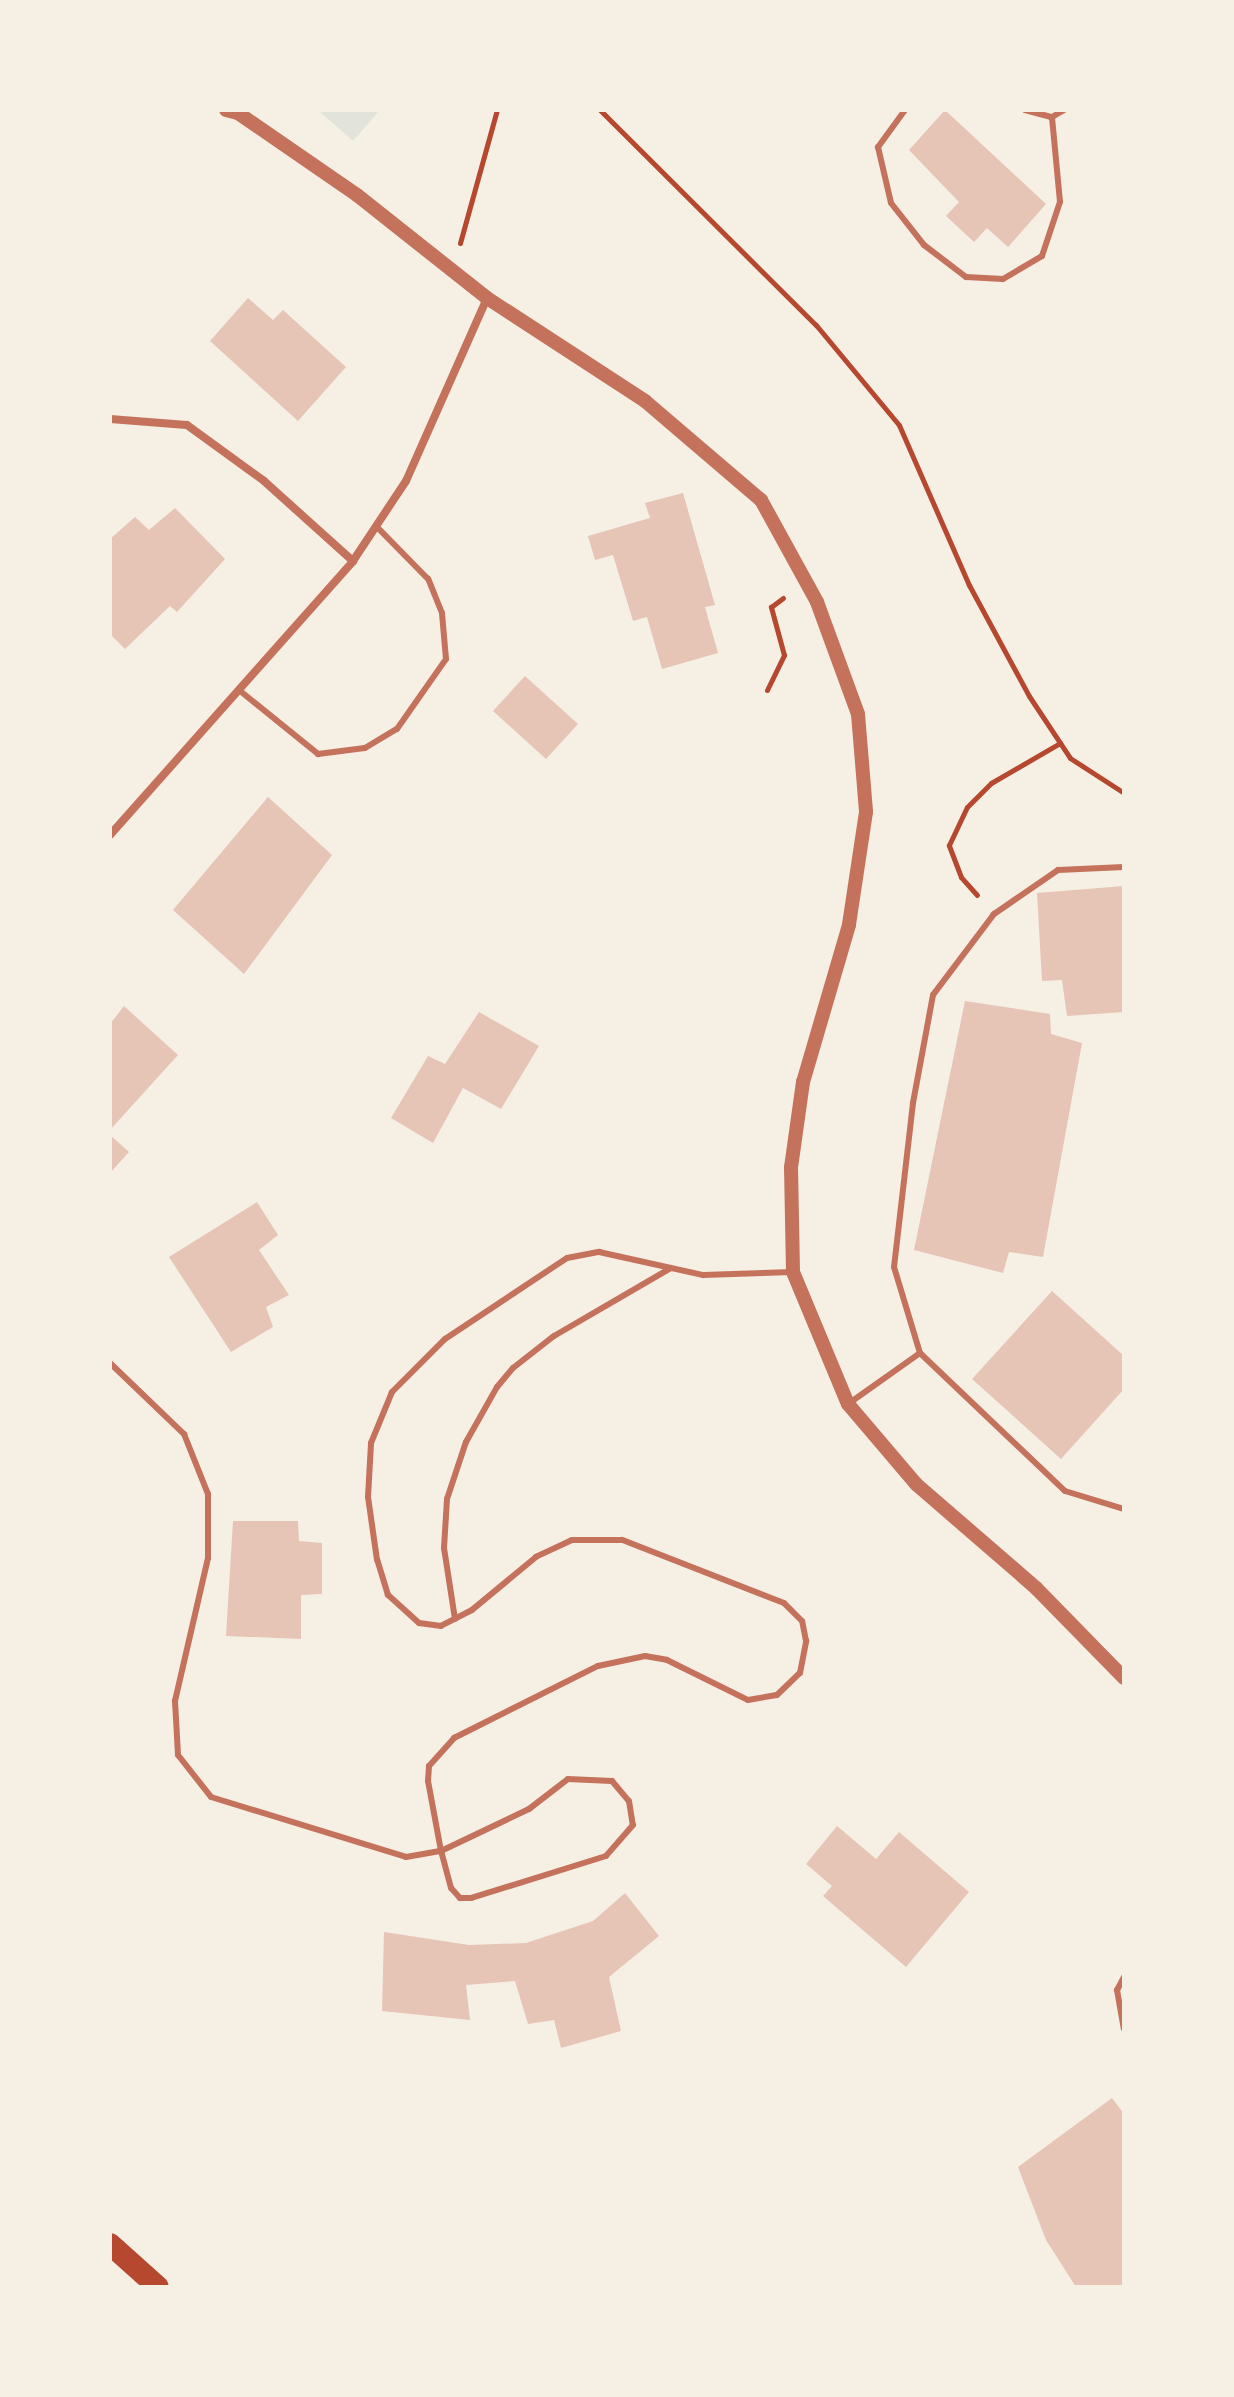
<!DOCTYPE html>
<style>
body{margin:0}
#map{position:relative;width:1234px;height:2397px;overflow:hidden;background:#f6efe4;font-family:Manrope,sans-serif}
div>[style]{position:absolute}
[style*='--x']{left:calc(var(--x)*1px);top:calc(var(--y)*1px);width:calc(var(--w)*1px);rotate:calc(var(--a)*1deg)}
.green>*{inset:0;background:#e2e4dc}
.building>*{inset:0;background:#e6c5b7}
.path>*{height:5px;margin:-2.5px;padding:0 2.5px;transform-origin:2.5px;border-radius:2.5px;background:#b5482f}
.service>*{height:6px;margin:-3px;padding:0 3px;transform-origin:3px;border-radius:3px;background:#c5725c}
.minor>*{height:8px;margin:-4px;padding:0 4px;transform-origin:4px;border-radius:4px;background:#c5725c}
.tertiary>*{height:14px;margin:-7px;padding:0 7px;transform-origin:7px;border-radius:7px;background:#c5725c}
.trunk>*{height:22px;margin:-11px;padding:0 11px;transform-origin:11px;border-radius:11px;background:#b5482f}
span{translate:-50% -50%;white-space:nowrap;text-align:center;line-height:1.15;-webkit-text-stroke:8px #f6efe4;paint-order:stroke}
.frame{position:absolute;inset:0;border:112px solid #f6efe4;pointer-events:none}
</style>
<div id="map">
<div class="green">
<div style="clip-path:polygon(318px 110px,380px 110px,353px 141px)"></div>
</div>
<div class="building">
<div style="clip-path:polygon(945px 110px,1046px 204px,1008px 247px,987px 228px,974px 242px,946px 216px,959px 202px,909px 150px)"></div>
<div style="clip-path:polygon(248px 298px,273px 320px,283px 310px,346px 367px,298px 421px,210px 341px)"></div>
<div style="clip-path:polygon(683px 493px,715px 605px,705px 607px,718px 653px,662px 669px,647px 617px,633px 621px,613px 555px,595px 560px,588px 536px,650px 518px,645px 503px)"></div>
<div style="clip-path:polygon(175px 508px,225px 559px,177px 612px,170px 606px,125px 649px,110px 634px,110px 539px,135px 517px,149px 530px)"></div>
<div style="clip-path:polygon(525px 676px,578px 724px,546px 759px,493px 711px)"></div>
<div style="clip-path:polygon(268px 797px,332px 855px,244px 974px,173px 910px)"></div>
<div style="clip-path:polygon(1124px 886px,1124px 1012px,1067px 1016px,1062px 980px,1042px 981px,1037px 893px)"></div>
<div style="clip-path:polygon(965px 1001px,1050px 1014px,1051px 1034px,1082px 1043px,1043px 1257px,1009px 1252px,1003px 1273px,914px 1250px)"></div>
<div style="clip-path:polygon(124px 1006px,178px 1055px,110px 1130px,110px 1024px)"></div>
<div style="clip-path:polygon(479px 1012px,539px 1046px,501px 1109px,463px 1088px,433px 1143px,391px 1118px,428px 1056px,445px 1064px)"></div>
<div style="clip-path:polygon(110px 1135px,129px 1152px,110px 1173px)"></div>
<div style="clip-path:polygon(257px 1202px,278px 1235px,259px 1250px,289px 1295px,266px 1307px,273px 1327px,231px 1352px,169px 1257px)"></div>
<div style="clip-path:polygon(1052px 1291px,1124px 1356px,1124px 1389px,1061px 1459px,972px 1379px)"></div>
<div style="clip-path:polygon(233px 1521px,298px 1521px,299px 1541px,322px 1543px,322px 1594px,301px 1595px,301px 1639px,226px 1636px)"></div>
<div style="clip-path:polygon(837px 1826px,876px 1859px,899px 1832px,969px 1892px,906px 1967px,823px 1896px,832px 1886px,806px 1864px)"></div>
<div style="clip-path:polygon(625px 1893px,659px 1936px,609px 1977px,621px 2031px,561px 2048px,554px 2020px,528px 2024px,515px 1981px,466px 1985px,470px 2020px,382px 2011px,384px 1932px,469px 1945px,526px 1943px,593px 1921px)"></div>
<div style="clip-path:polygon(1112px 2098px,1124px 2114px,1124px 2287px,1076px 2287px,1046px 2240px,1018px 2167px)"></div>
</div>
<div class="path">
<div style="--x:600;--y:110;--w:305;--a:44.9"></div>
<div style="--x:816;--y:325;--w:130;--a:50.3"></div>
<div style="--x:899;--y:425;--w:175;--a:66.4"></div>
<div style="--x:969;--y:585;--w:126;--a:61.6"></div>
<div style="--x:1029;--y:696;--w:74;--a:56.5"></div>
<div style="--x:1070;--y:758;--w:64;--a:32.9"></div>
<div style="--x:460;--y:243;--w:138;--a:-74.5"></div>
<div style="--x:767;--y:690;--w:39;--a:-64"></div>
<div style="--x:784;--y:655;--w:50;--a:-105.2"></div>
<div style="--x:771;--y:607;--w:15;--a:-37"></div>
<div style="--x:977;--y:895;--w:24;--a:-132"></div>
<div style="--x:961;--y:877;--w:34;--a:-111"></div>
<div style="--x:949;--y:845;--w:42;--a:-64.7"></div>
<div style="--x:967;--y:807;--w:34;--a:-45"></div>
<div style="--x:991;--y:783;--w:80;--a:-30.1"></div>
</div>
<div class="service">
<div style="--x:905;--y:110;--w:46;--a:126.1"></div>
<div style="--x:878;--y:147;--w:57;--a:76.9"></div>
<div style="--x:891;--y:203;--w:53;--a:51.8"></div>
<div style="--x:924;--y:245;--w:53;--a:37.3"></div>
<div style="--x:966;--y:277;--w:37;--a:3"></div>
<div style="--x:1003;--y:279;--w:45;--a:-30.5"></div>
<div style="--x:1042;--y:256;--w:57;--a:-71.6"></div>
<div style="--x:1060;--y:202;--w:85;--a:-95.4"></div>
<div style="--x:1025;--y:110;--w:28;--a:15"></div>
<div style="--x:1052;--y:117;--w:14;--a:-30"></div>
<div style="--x:239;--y:690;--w:102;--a:39"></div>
<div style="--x:318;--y:754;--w:47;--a:-7.3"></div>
<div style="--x:365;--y:748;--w:37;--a:-31"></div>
<div style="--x:397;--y:729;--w:85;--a:-55"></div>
<div style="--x:446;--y:659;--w:46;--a:-95"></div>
<div style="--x:442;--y:613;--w:37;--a:-112"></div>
<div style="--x:428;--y:579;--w:74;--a:-134.5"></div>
<div style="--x:1124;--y:867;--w:66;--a:177.4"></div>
<div style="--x:1058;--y:870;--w:78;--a:145.5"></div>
<div style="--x:994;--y:914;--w:101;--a:127"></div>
<div style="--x:933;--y:995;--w:110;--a:100.5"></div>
<div style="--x:913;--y:1103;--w:165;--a:96.6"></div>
<div style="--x:894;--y:1267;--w:90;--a:73.2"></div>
<div style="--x:920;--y:1353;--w:200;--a:43.6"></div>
<div style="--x:1065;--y:1491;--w:62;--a:17"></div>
<div style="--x:110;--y:1363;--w:103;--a:43.8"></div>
<div style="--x:184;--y:1434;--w:65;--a:68.2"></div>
<div style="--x:208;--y:1494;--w:64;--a:90"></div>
<div style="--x:208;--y:1558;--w:147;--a:103"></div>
<div style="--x:175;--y:1701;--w:54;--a:86.8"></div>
<div style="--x:178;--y:1755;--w:53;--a:51.8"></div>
<div style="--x:211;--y:1797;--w:204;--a:17.1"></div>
<div style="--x:406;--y:1857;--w:36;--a:-10"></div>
<div style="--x:441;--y:1851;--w:98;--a:-25.5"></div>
<div style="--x:529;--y:1809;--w:49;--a:-37.6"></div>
<div style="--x:568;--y:1779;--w:44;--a:2.6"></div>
<div style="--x:612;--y:1781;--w:26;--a:50"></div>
<div style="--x:629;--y:1801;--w:24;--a:81"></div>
<div style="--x:633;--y:1825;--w:41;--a:131.1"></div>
<div style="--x:606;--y:1856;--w:141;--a:162.7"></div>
<div style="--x:471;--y:1898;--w:11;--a:180"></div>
<div style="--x:460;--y:1898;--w:13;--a:-132"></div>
<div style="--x:451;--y:1888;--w:38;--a:-105"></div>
<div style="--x:441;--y:1851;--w:71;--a:-100.5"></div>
<div style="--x:428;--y:1781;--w:15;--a:-86"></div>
<div style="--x:429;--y:1766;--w:38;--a:-48"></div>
<div style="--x:454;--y:1738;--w:161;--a:-26.6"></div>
<div style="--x:598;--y:1666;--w:48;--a:-12"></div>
<div style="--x:645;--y:1656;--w:22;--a:10"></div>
<div style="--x:667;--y:1660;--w:90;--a:26.3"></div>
<div style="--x:748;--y:1700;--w:29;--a:-10"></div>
<div style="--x:777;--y:1695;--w:32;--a:-44"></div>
<div style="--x:800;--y:1673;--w:33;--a:-79"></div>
<div style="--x:806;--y:1641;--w:20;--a:-101"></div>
<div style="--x:802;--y:1621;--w:25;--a:-135"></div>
<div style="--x:784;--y:1603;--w:174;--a:-158.7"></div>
<div style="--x:622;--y:1540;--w:50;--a:180"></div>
<div style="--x:572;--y:1540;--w:40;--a:155"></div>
<div style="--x:536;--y:1557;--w:83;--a:140.4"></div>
<div style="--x:472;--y:1610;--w:35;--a:153"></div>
<div style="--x:441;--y:1626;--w:22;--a:-172"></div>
<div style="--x:419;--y:1623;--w:42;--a:-137.9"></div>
<div style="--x:388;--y:1595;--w:37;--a:-107"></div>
<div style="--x:377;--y:1560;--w:64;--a:-98.1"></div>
<div style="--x:368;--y:1497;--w:54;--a:-86.8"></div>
<div style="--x:371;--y:1443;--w:55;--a:-67.6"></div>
<div style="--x:392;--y:1392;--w:75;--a:-45"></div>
<div style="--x:445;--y:1339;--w:146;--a:-33.6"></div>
<div style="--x:567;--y:1258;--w:33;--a:-11"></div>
<div style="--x:599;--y:1252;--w:107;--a:12.5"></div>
<div style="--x:703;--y:1275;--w:90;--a:-1.9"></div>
<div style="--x:848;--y:1404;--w:88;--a:-35.3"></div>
<div style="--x:455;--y:1619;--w:72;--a:-98.8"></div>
<div style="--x:444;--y:1548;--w:49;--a:-86.5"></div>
<div style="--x:447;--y:1499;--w:60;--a:-71.6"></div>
<div style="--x:466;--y:1442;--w:63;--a:-60.6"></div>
<div style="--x:497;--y:1387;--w:25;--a:-50"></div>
<div style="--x:513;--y:1368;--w:52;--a:-38"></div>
<div style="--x:554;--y:1336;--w:135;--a:-30.2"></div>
<div style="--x:1124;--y:1977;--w:15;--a:118"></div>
<div style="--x:1117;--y:1990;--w:39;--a:80"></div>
</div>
<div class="minor">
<div style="--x:110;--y:419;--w:77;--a:4.5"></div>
<div style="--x:187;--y:425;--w:95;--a:36"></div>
<div style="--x:264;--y:481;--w:120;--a:42"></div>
<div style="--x:110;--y:835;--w:366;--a:-48.4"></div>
<div style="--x:353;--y:561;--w:96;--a:-56.5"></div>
<div style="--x:406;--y:481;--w:200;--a:-66.1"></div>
</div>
<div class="tertiary">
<div style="--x:226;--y:110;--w:12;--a:14"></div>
<div style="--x:238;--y:113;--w:145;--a:34.6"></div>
<div style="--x:357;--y:195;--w:166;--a:38.4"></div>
<div style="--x:487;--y:298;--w:189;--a:33.1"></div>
<div style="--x:645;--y:401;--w:153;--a:40.5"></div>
<div style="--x:761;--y:500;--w:116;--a:61.2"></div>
<div style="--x:817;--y:602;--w:119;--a:69.9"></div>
<div style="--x:858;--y:714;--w:98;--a:85.3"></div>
<div style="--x:866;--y:812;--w:114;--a:98.6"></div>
<div style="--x:849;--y:925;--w:164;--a:106.3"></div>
<div style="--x:803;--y:1082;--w:86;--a:98"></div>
<div style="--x:791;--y:1167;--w:105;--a:88.9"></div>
<div style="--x:793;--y:1272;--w:143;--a:67.4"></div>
<div style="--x:848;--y:1404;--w:105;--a:49.6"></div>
<div style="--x:916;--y:1484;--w:159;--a:40.9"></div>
<div style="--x:1036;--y:1588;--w:126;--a:45.6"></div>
</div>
<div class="trunk">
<div style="--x:110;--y:2244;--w:64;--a:41.9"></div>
</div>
<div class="frame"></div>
</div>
